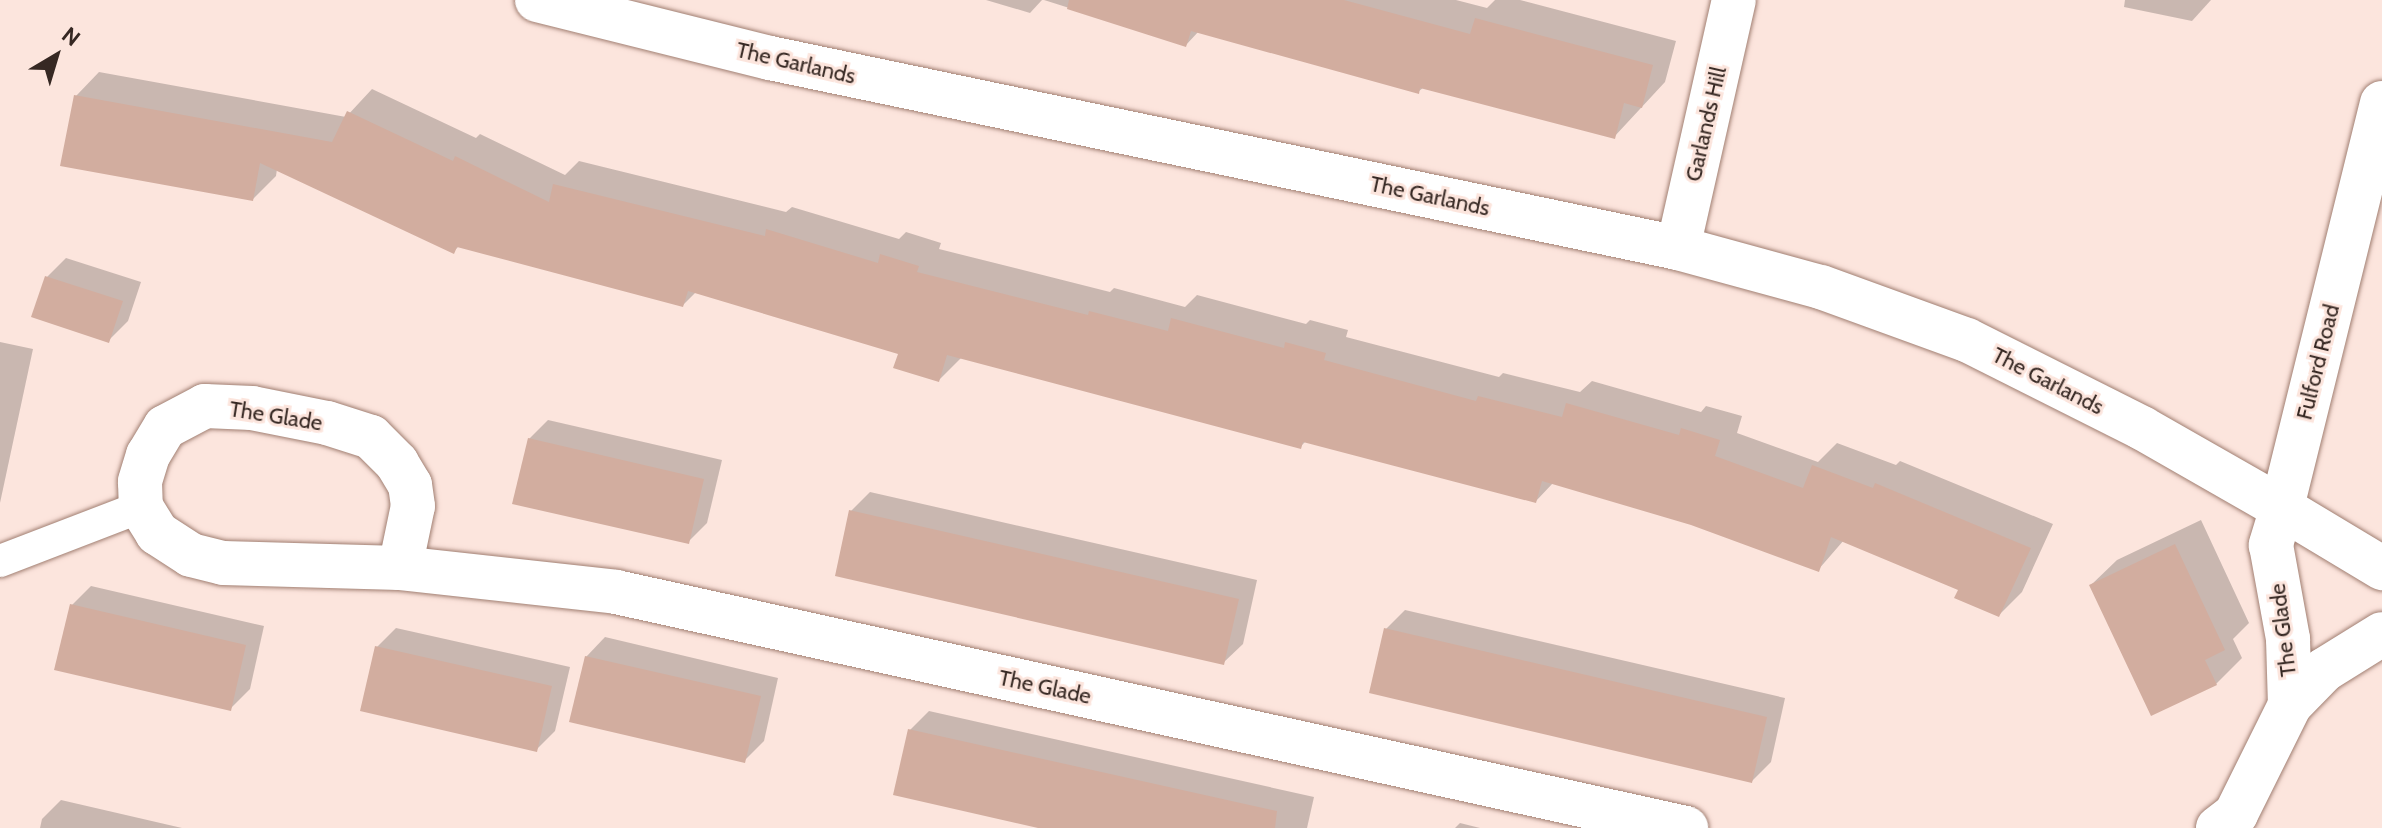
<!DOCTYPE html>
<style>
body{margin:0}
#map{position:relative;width:2382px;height:828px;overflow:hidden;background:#fce5dd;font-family:Cabin,sans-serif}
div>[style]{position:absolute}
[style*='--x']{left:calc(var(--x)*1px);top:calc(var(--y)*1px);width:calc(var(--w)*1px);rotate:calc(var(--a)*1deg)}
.shadow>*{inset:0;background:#0003}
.building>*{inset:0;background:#d2ad9f}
.roads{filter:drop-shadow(0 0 2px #a17f72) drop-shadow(0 0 2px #a17f72)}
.service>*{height:32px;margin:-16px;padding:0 16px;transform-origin:16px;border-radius:16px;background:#fff}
.minor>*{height:44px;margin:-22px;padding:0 22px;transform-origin:22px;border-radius:22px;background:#fff}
span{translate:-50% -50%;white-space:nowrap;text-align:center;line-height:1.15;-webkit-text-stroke:6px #fce5dd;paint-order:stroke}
.street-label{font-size:22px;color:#362823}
.north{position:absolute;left:16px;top:16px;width:80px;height:80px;-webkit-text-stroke:6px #fce5dd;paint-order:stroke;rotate:38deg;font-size:22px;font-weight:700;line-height:32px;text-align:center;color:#362823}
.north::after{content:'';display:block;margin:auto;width:28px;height:36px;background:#362823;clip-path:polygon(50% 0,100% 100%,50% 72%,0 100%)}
</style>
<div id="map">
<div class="shadow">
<div style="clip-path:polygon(986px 0,1042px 0,1030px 13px)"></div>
<div style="clip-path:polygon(1044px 0,1456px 0,1487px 8px,1495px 0,1520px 0,1676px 41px,1665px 82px,1614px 137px,1424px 87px,1418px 92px,1199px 31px,1186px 45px)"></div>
<div style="clip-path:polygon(2125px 0,2211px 0,2192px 21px,2124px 7px)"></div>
<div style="clip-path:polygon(99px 72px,346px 117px,372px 89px,476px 138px,480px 134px,565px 175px,579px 161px,786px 212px,792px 207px,899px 239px,906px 232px,941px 243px,939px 249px,1110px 292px,1114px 288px,1185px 307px,1197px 295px,1306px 324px,1310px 320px,1348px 330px,1346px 337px,1499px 377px,1503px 373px,1580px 392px,1592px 381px,1701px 412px,1706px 406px,1742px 416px,1737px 433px,1818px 462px,1837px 443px,1896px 465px,1900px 461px,2053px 524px,2022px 592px,1999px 615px,1960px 589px,1844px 540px,1818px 570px,1691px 523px,1553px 483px,1536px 501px,1306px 441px,1300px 447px,962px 357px,939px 380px,900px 352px,696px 292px,683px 305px,459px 246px,453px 252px,277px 169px,276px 176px,253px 199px,76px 96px)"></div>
<div style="clip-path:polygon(66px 258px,141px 282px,128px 321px,109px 340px,47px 277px)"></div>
<div style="clip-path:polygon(0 342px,33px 349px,0 503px)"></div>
<div style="clip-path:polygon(548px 420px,722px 460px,707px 523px,688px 542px,529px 439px)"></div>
<div style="clip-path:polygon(870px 492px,1257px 580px,1243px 644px,1223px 663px,851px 511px)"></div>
<div style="clip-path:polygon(2201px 520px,2249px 623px,2233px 639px,2242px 658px,2216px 684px,2091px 585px,2117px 560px)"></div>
<div style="clip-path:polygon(91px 586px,264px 626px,250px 689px,231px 708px,72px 605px)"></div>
<div style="clip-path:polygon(1405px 610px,1785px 698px,1771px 762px,1752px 781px,1386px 629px)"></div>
<div style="clip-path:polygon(396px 628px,570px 667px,555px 731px,536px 750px,377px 647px)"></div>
<div style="clip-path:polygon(605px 637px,778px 678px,764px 741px,745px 760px,586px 657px)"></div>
<div style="clip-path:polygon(929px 711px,1314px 797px,1307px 828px,1049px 828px,910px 730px)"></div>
<div style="clip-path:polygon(61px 800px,182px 828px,40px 828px,42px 819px)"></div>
<div style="clip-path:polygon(1460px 823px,1480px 828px,1455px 828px)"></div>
</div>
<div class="building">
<div style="clip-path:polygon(1069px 0,1344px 0,1470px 34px,1475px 18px,1653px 65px,1642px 108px,1624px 103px,1615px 139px,1420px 88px,1419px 94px,1191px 31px,1186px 47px,1067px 9px)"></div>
<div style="clip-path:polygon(74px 95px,332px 142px,347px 111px,453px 161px,455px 156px,549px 202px,553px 184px,765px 236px,766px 229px,878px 263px,880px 254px,919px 266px,917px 272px,1088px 315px,1089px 311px,1168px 331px,1171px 318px,1284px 348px,1285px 342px,1326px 353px,1324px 360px,1476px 401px,1478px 396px,1562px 417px,1566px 403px,1679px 435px,1681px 428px,1720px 440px,1715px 456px,1803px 488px,1812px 465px,1873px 488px,1875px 483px,2031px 548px,1999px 617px,1954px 598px,1958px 590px,1831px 537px,1819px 572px,1691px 525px,1542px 481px,1536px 503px,1303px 442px,1301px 449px,947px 355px,939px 382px,893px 368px,898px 354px,688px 291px,683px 307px,457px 247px,454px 254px,260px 163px,253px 201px,60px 166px)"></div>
<div style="clip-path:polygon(45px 276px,123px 301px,109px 343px,31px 317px)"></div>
<div style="clip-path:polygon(528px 438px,704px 479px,689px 544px,512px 504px)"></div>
<div style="clip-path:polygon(849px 510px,1239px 599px,1224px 665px,835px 576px)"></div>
<div style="clip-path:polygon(2175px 544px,2225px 650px,2205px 660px,2217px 685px,2151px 716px,2089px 585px)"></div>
<div style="clip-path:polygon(70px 604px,246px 645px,231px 711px,54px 670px)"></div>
<div style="clip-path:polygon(1384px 628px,1767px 717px,1752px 783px,1369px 693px)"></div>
<div style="clip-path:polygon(375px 646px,552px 686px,537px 752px,360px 711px)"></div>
<div style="clip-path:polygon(585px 656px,761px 696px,745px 763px,569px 722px)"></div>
<div style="clip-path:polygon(908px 729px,1277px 811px,1275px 828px,1038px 828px,893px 795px)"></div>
</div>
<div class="roads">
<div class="service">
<div style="--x:0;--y:561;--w:151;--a:-21"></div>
</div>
<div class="minor">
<div style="--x:537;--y:0;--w:240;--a:14"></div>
<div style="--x:770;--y:58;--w:928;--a:11.82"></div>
<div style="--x:1678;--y:248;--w:148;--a:15.3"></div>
<div style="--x:1821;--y:287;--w:155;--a:20"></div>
<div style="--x:1967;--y:340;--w:196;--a:26.7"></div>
<div style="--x:2142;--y:428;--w:161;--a:29.7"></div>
<div style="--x:2282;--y:508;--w:39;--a:107"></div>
<div style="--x:2271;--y:545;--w:96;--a:79.7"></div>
<div style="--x:2288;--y:639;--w:66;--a:88.3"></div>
<div style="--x:2290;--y:705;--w:122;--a:116.4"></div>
<div style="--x:2236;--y:814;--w:23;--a:142"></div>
<div style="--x:2382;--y:103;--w:417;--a:103.9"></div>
<div style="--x:2282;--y:508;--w:117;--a:31"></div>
<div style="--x:1678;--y:248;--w:254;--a:-77.3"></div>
<div style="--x:400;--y:568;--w:63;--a:-78.2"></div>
<div style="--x:413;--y:506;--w:21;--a:-98"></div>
<div style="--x:410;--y:485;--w:26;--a:-121"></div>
<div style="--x:397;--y:463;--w:37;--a:-135"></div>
<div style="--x:371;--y:437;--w:46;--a:-162.3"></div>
<div style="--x:327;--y:423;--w:76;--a:-168.7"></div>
<div style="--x:252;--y:408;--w:47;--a:-177.6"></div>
<div style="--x:205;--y:406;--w:45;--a:152.3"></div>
<div style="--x:165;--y:427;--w:33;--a:121"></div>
<div style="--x:148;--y:455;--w:28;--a:107"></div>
<div style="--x:140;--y:482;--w:25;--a:88"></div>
<div style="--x:141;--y:507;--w:31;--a:58"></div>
<div style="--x:157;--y:533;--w:40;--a:32.9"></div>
<div style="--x:191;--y:555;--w:33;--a:14"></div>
<div style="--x:223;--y:563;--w:177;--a:1.6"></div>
<div style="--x:400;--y:568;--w:217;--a:6.3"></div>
<div style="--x:616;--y:592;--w:1096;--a:12.44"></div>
<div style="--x:2290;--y:705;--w:49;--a:-45.8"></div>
<div style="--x:2324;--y:670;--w:68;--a:-31.8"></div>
</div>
</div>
<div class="street-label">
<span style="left:796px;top:63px;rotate:13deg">The Garlands</span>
<span style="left:1706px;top:124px;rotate:-77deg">Garlands Hill</span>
<span style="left:1430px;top:196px;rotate:12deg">The Garlands</span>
<span style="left:2318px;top:362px;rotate:-76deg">Fulford Road</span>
<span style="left:2048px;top:381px;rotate:27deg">The Garlands</span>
<span style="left:276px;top:416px;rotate:9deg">The Glade</span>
<span style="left:2283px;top:630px;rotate:-97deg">The Glade</span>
<span style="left:1045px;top:687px;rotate:12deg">The Glade</span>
</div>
<div class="north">N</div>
</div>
